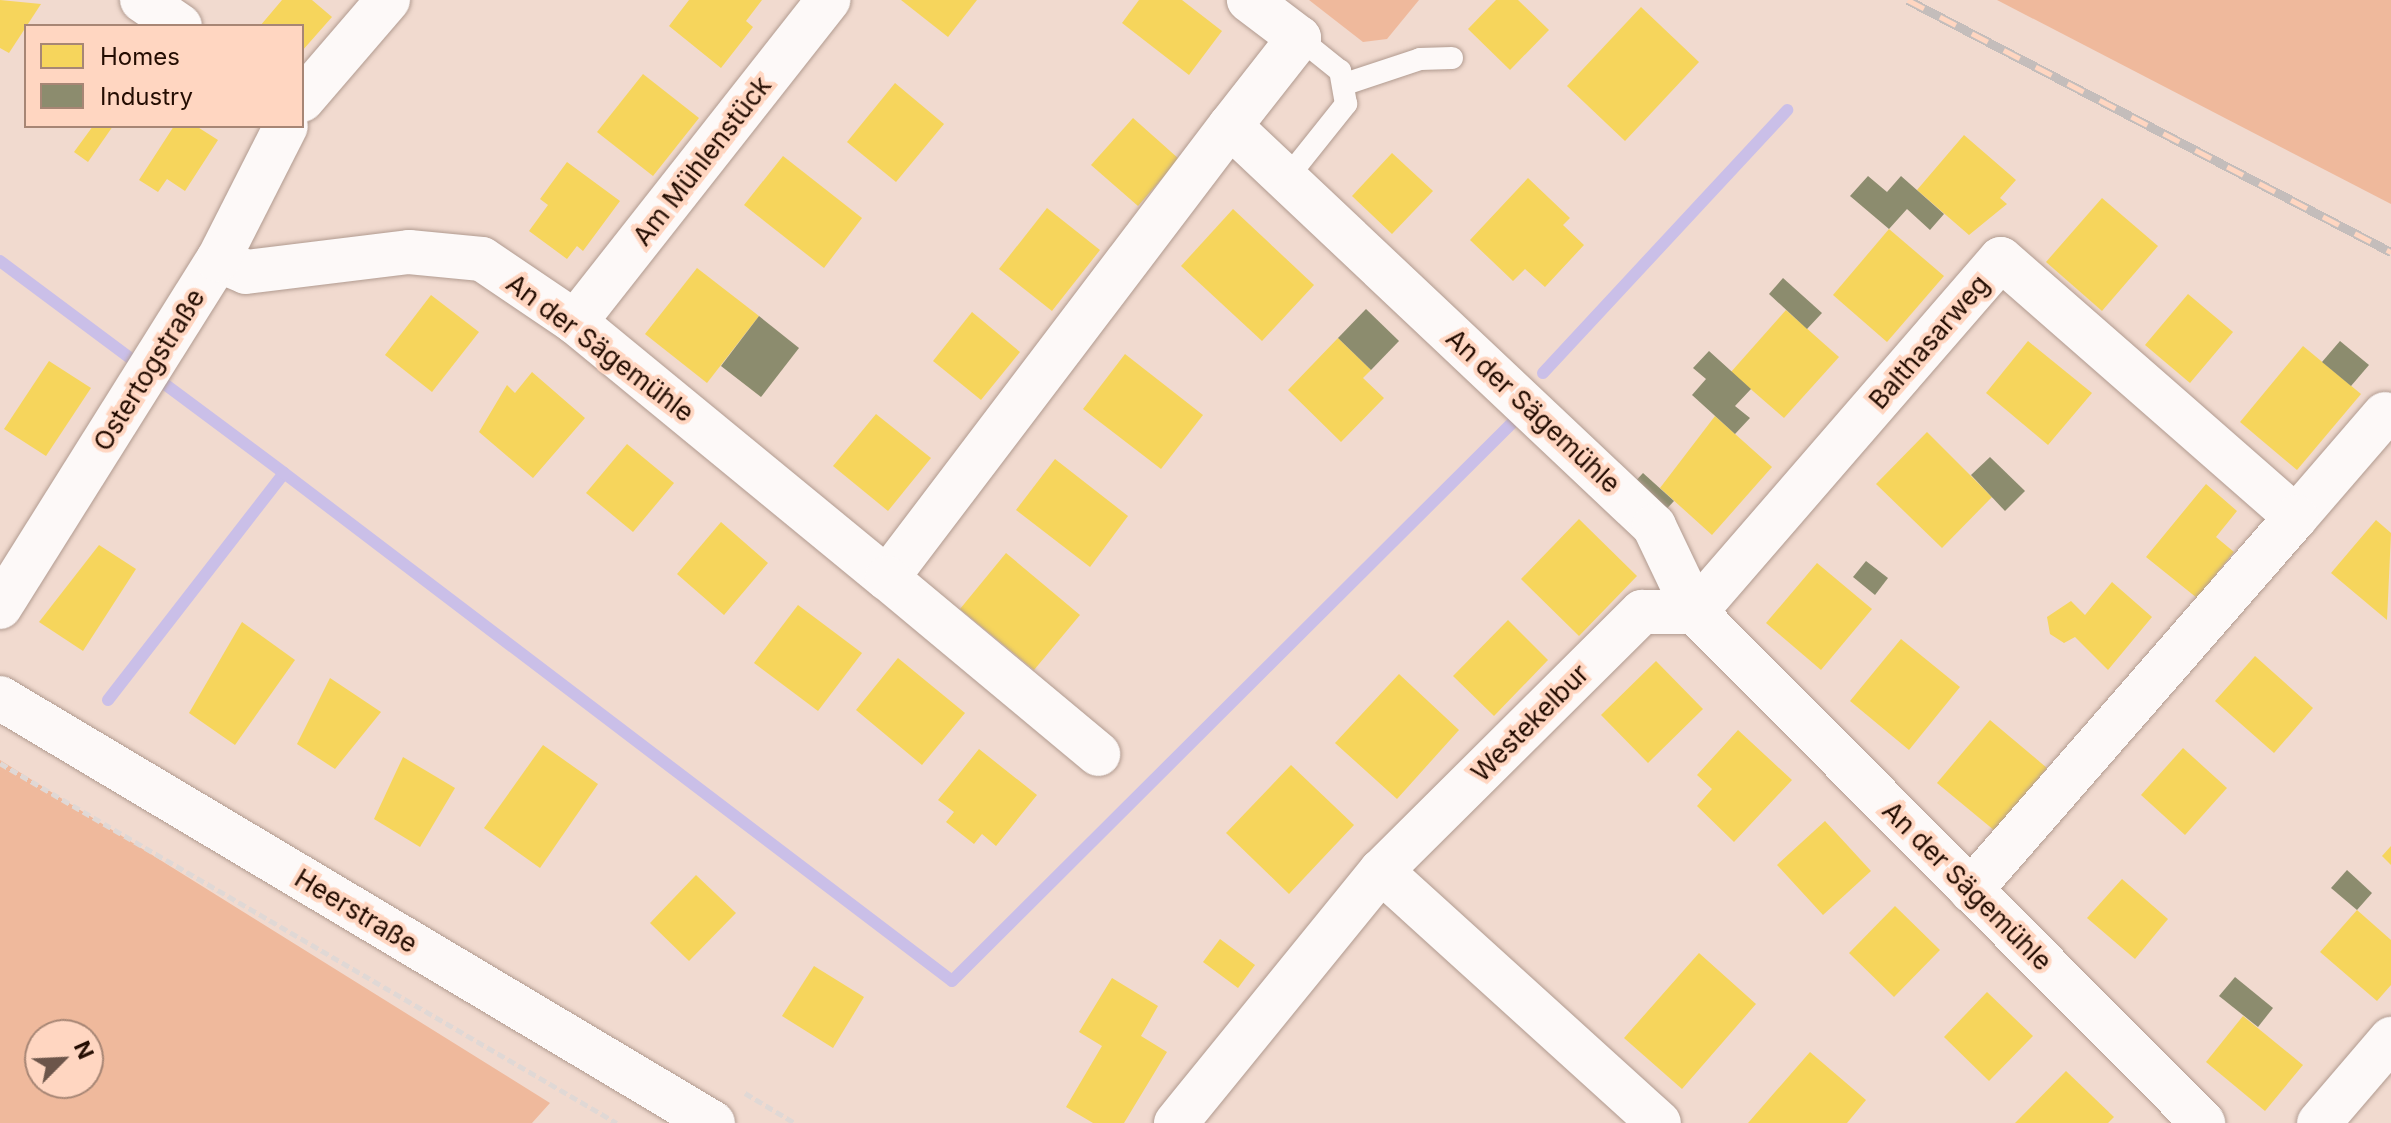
<!DOCTYPE html>
<meta charset="utf-8">
<style>
body{margin:0}
#map{position:relative;width:2391px;height:1123px;overflow:hidden;background:#f1dacf;font-family:Inter,sans-serif}
div>[style]{position:absolute}
[style*='--x']{left:calc(var(--x)*1px);top:calc(var(--y)*1px);width:calc(var(--w)*1px);rotate:calc(var(--a)*1deg)}
.green>*{inset:0;background:#efb99c}
.homes>*{inset:0;background:#f6d55c}
.industry>*{inset:0;background:#8c8c6e}
.stream>*{height:12px;margin:-6px;padding:0 6px;transform-origin:6px;border-radius:6px;background:#cabfe8}
.path>*{height:5px;margin-top:-2.5px;transform-origin:0;background:repeating-linear-gradient(90deg,#e0d8d5 0 8px,transparent 0 12px)}
.roads{filter:drop-shadow(0 0 2px #b19b90) drop-shadow(0 0 2px #b19b90)}
.service>*{height:22px;margin:-11px;padding:0 11px;transform-origin:11px;border-radius:11px;background:#fdf9f8}
.minor>*{height:44px;margin:-22px;padding:0 22px;transform-origin:22px;border-radius:22px;background:#fdf9f8}
.tertiary>*{height:44px;margin:-22px;padding:0 22px;transform-origin:22px;border-radius:22px;background:#fdf9f8}
.rail>*{height:9px;margin-top:-4.5px;transform-origin:0;background:repeating-linear-gradient(90deg,#ffd6c1 0 18px,#c4bdbb 0 36px);box-sizing:border-box;border-block:2px solid #c4bdbb}
span{translate:-50% -50%;white-space:nowrap;text-align:center;line-height:1.15;-webkit-text-stroke:8px #ffd6c1;paint-order:stroke}
.street-label{font-size:26px;color:#240d02}
.legend{position:absolute;left:24px;top:24px;width:280px;height:104px;box-sizing:border-box;background:#ffd6c1;border:2px solid #a78675;margin:0;padding:10px 14px;list-style:none;font-size:24px;color:#240d02}
.legend li{display:flex;align-items:center;gap:16px;height:40px}
.legend b{width:40px;border:2px solid #a78675}
.north{position:absolute;left:24px;top:1019px;width:80px;height:80px;box-sizing:border-box;background:#ffd6c1;border:2px solid #a78675;border-radius:50%;rotate:66deg;font-size:22px;font-weight:700;line-height:32px;text-align:center;color:#240d02}
.north::after{content:'';display:block;margin:auto;width:28px;height:36px;background:#6c554a;clip-path:polygon(50% 0,100% 100%,50% 72%,0 100%)}
</style>
<div id="map">
<div class="green">
<div style="clip-path:polygon(1309px 0,1419px 0,1387px 39px,1363px 42px)"></div>
<div style="clip-path:polygon(1997px 0,2391px 0,2391px 204px)"></div>
<div style="clip-path:polygon(evenodd,0 760px,550px 1103px,532px 1123px,0 1123px,0 760px,88px 1035px,88px 1083px,40px 1083px,40px 1035px,88px 1035px)"></div>
</div>
<div class="homes">
<div style="clip-path:polygon(0 0,41px 4px,9px 53px,0 48px)"></div>
<div style="clip-path:polygon(282px 0,312px 0,332px 17px,302px 51px,302px 26px,260px 26px)"></div>
<div style="clip-path:polygon(689px 0,762px 0,746px 21px,753px 27px,721px 68px,669px 26px)"></div>
<div style="clip-path:polygon(901px 0,977px 0,948px 37px)"></div>
<div style="clip-path:polygon(1139px 0,1182px 0,1222px 31px,1189px 75px,1122px 23px)"></div>
<div style="clip-path:polygon(1496px 0,1518px 0,1549px 30px,1510px 70px,1468px 29px)"></div>
<div style="clip-path:polygon(1641px 7px,1699px 62px,1625px 141px,1567px 86px)"></div>
<div style="clip-path:polygon(643px 74px,699px 118px,653px 176px,597px 132px)"></div>
<div style="clip-path:polygon(895px 83px,944px 124px,896px 182px,847px 142px)"></div>
<div style="clip-path:polygon(1133px 118px,1179px 159px,1138px 206px,1091px 165px)"></div>
<div style="clip-path:polygon(93px 126px,113px 126px,88px 162px,74px 152px)"></div>
<div style="clip-path:polygon(174px 126px,196px 126px,218px 140px,185px 191px,167px 179px,158px 192px,139px 180px)"></div>
<div style="clip-path:polygon(1964px 135px,2016px 180px,2000px 198px,2007px 204px,1969px 235px,1917px 190px)"></div>
<div style="clip-path:polygon(1392px 153px,1433px 191px,1392px 234px,1352px 196px)"></div>
<div style="clip-path:polygon(783px 156px,862px 218px,824px 268px,744px 205px)"></div>
<div style="clip-path:polygon(567px 162px,620px 201px,583px 251px,577px 246px,567px 259px,529px 231px,548px 205px,540px 199px)"></div>
<div style="clip-path:polygon(1528px 178px,1570px 218px,1563px 225px,1584px 245px,1545px 287px,1525px 269px,1513px 281px,1470px 240px)"></div>
<div style="clip-path:polygon(2102px 198px,2158px 246px,2102px 311px,2046px 262px)"></div>
<div style="clip-path:polygon(1047px 208px,1100px 250px,1052px 311px,999px 269px)"></div>
<div style="clip-path:polygon(1233px 209px,1314px 285px,1262px 341px,1181px 266px)"></div>
<div style="clip-path:polygon(1889px 229px,1944px 276px,1887px 342px,1833px 295px)"></div>
<div style="clip-path:polygon(697px 268px,759px 316px,707px 383px,645px 334px)"></div>
<div style="clip-path:polygon(2188px 294px,2233px 332px,2190px 383px,2145px 345px)"></div>
<div style="clip-path:polygon(431px 295px,479px 332px,432px 392px,385px 355px)"></div>
<div style="clip-path:polygon(1786px 310px,1839px 357px,1784px 418px,1731px 372px)"></div>
<div style="clip-path:polygon(972px 312px,1020px 352px,981px 400px,933px 361px)"></div>
<div style="clip-path:polygon(1338px 338px,1371px 370px,1363px 378px,1384px 398px,1341px 442px,1288px 390px)"></div>
<div style="clip-path:polygon(2028px 341px,2092px 393px,2048px 445px,1986px 393px)"></div>
<div style="clip-path:polygon(2303px 346px,2361px 394px,2297px 470px,2240px 422px)"></div>
<div style="clip-path:polygon(1125px 354px,1203px 415px,1161px 469px,1083px 409px)"></div>
<div style="clip-path:polygon(49px 361px,91px 388px,46px 456px,4px 429px)"></div>
<div style="clip-path:polygon(532px 372px,585px 418px,533px 478px,479px 432px,507px 385px,515px 393px)"></div>
<div style="clip-path:polygon(876px 414px,931px 458px,888px 511px,833px 466px)"></div>
<div style="clip-path:polygon(1715px 416px,1772px 467px,1712px 535px,1660px 488px)"></div>
<div style="clip-path:polygon(1927px 432px,1992px 497px,1942px 548px,1876px 484px)"></div>
<div style="clip-path:polygon(627px 444px,674px 483px,633px 532px,586px 493px)"></div>
<div style="clip-path:polygon(1055px 459px,1128px 516px,1090px 567px,1016px 510px)"></div>
<div style="clip-path:polygon(2206px 484px,2237px 511px,2216px 537px,2234px 552px,2197px 598px,2146px 557px)"></div>
<div style="clip-path:polygon(1579px 519px,1637px 576px,1579px 636px,1521px 579px)"></div>
<div style="clip-path:polygon(2376px 520px,2391px 533px,2387px 620px,2331px 573px)"></div>
<div style="clip-path:polygon(721px 522px,768px 563px,724px 615px,677px 574px)"></div>
<div style="clip-path:polygon(99px 545px,136px 569px,83px 651px,39px 622px)"></div>
<div style="clip-path:polygon(1006px 553px,1080px 615px,1034px 670px,960px 609px)"></div>
<div style="clip-path:polygon(1817px 563px,1872px 609px,1821px 670px,1766px 623px)"></div>
<div style="clip-path:polygon(2112px 582px,2152px 617px,2108px 670px,2075px 637px,2064px 643px,2050px 634px,2047px 617px,2071px 601px,2085px 615px)"></div>
<div style="clip-path:polygon(798px 605px,862px 653px,818px 711px,754px 663px)"></div>
<div style="clip-path:polygon(1508px 620px,1548px 660px,1494px 716px,1453px 676px)"></div>
<div style="clip-path:polygon(242px 622px,295px 660px,235px 745px,189px 713px)"></div>
<div style="clip-path:polygon(1901px 639px,1960px 687px,1909px 750px,1850px 701px)"></div>
<div style="clip-path:polygon(2255px 656px,2313px 708px,2274px 753px,2215px 701px)"></div>
<div style="clip-path:polygon(898px 658px,965px 713px,922px 765px,856px 710px)"></div>
<div style="clip-path:polygon(1656px 661px,1703px 709px,1648px 763px,1601px 715px)"></div>
<div style="clip-path:polygon(1399px 674px,1459px 730px,1397px 799px,1335px 743px)"></div>
<div style="clip-path:polygon(330px 678px,381px 712px,335px 769px,297px 744px)"></div>
<div style="clip-path:polygon(1990px 720px,2047px 768px,1995px 831px,1937px 783px)"></div>
<div style="clip-path:polygon(1738px 730px,1792px 780px,1734px 842px,1697px 806px,1712px 789px,1697px 775px)"></div>
<div style="clip-path:polygon(543px 745px,598px 784px,540px 868px,484px 828px)"></div>
<div style="clip-path:polygon(2183px 748px,2227px 788px,2185px 835px,2141px 795px)"></div>
<div style="clip-path:polygon(979px 749px,1037px 795px,996px 846px,982px 834px,974px 844px,946px 822px,954px 812px,938px 800px)"></div>
<div style="clip-path:polygon(403px 757px,455px 788px,420px 847px,374px 819px)"></div>
<div style="clip-path:polygon(1291px 765px,1354px 825px,1289px 894px,1226px 833px)"></div>
<div style="clip-path:polygon(1825px 821px,1871px 871px,1823px 915px,1777px 865px)"></div>
<div style="clip-path:polygon(2391px 846px,2391px 865px,2382px 856px)"></div>
<div style="clip-path:polygon(696px 875px,736px 913px,689px 961px,650px 923px)"></div>
<div style="clip-path:polygon(2122px 879px,2168px 919px,2135px 959px,2087px 918px)"></div>
<div style="clip-path:polygon(1895px 906px,1940px 950px,1894px 997px,1849px 953px)"></div>
<div style="clip-path:polygon(2357px 910px,2391px 940px,2391px 985px,2377px 1001px,2320px 952px)"></div>
<div style="clip-path:polygon(1220px 939px,1255px 965px,1238px 988px,1203px 962px)"></div>
<div style="clip-path:polygon(1699px 953px,1756px 1004px,1682px 1089px,1624px 1038px)"></div>
<div style="clip-path:polygon(814px 966px,864px 997px,833px 1048px,782px 1016px)"></div>
<div style="clip-path:polygon(1112px 978px,1158px 1006px,1141px 1036px,1167px 1052px,1124px 1123px,1093px 1123px,1066px 1107px,1102px 1046px,1079px 1032px)"></div>
<div style="clip-path:polygon(1987px 992px,2033px 1036px,1989px 1081px,1944px 1037px)"></div>
<div style="clip-path:polygon(2243px 1016px,2303px 1065px,2265px 1111px,2206px 1062px)"></div>
<div style="clip-path:polygon(1810px 1052px,1866px 1100px,1847px 1123px,1748px 1123px)"></div>
<div style="clip-path:polygon(2066px 1071px,2114px 1117px,2108px 1123px,2015px 1123px)"></div>
</div>
<div class="industry">
<div style="clip-path:polygon(1868px 176px,1887px 192px,1901px 176px,1944px 214px,1930px 230px,1907px 209px,1889px 229px,1850px 196px)"></div>
<div style="clip-path:polygon(1783px 278px,1822px 313px,1807px 329px,1769px 294px)"></div>
<div style="clip-path:polygon(1366px 309px,1399px 341px,1371px 370px,1338px 338px)"></div>
<div style="clip-path:polygon(759px 316px,799px 348px,761px 397px,721px 366px)"></div>
<div style="clip-path:polygon(2340px 341px,2369px 365px,2351px 386px,2322px 362px)"></div>
<div style="clip-path:polygon(1709px 351px,1751px 389px,1735px 406px,1750px 418px,1735px 434px,1692px 395px,1706px 379px,1693px 368px)"></div>
<div style="clip-path:polygon(1990px 457px,2025px 491px,2005px 511px,1971px 475px)"></div>
<div style="clip-path:polygon(1643px 473px,1674px 501px,1662px 514px,1631px 486px)"></div>
<div style="clip-path:polygon(1866px 561px,1888px 578px,1875px 595px,1853px 577px)"></div>
<div style="clip-path:polygon(2347px 870px,2372px 893px,2357px 910px,2331px 888px)"></div>
<div style="clip-path:polygon(2235px 977px,2273px 1008px,2258px 1027px,2219px 996px)"></div>
</div>
<div class="stream">
<div style="--x:0;--y:261;--w:171;--a:36.7"></div>
<div style="--x:1543;--y:373;--w:359;--a:-47.1"></div>
<div style="--x:166;--y:385;--w:147;--a:36.7"></div>
<div style="--x:108;--y:700;--w:287;--a:-52.2"></div>
<div style="--x:284;--y:473;--w:839;--a:37.25"></div>
<div style="--x:952;--y:981;--w:791;--a:-44.9"></div>
</div>
<div class="path">
<div style="--x:0;--y:763;--w:714;--a:30.26"></div>
<div style="--x:745;--y:1093;--w:58;--a:31"></div>
</div>
<div class="roads">
<div class="service">
<div style="--x:1345;--y:84;--w:79;--a:-18.4"></div>
<div style="--x:1420;--y:59;--w:32;--a:-2"></div>
<div style="--x:1287;--y:178;--w:95;--a:-51.4"></div>
<div style="--x:1346;--y:104;--w:34;--a:-100"></div>
<div style="--x:1340;--y:71;--w:53;--a:-141.2"></div>
</div>
<div class="minor">
<div style="--x:142;--y:0;--w:46;--a:34.4"></div>
<div style="--x:302;--y:100;--w:132;--a:-49.3"></div>
<div style="--x:1230;--y:126;--w:112;--a:-51.9"></div>
<div style="--x:1299;--y:38;--w:63;--a:-142.8"></div>
<div style="--x:218;--y:260;--w:30;--a:23"></div>
<div style="--x:246;--y:272;--w:164;--a:-7"></div>
<div style="--x:409;--y:252;--w:73;--a:5.5"></div>
<div style="--x:482;--y:259;--w:112;--a:34.1"></div>
<div style="--x:575;--y:322;--w:404;--a:39.4"></div>
<div style="--x:887;--y:578;--w:567;--a:-52.81"></div>
<div style="--x:1230;--y:126;--w:583;--a:43.33"></div>
<div style="--x:1654;--y:526;--w:95;--a:64.5"></div>
<div style="--x:1695;--y:612;--w:721;--a:45.17"></div>
<div style="--x:575;--y:322;--w:410;--a:-51.8"></div>
<div style="--x:2296;--y:517;--w:136;--a:-49.2"></div>
<div style="--x:887;--y:578;--w:275;--a:39.8"></div>
<div style="--x:0;--y:607;--w:410;--a:-57.9"></div>
<div style="--x:218;--y:260;--w:150;--a:-63.1"></div>
<div style="--x:1381;--y:871;--w:375;--a:42.2"></div>
<div style="--x:1176;--y:1123;--w:325;--a:-50.9"></div>
<div style="--x:1381;--y:871;--w:368;--a:-44.8"></div>
<div style="--x:1642;--y:612;--w:53;--a:0"></div>
<div style="--x:1695;--y:612;--w:467;--a:-49.1"></div>
<div style="--x:2001;--y:259;--w:392;--a:41.2"></div>
<div style="--x:2296;--y:517;--w:495;--a:131.1"></div>
<div style="--x:2319;--y:1123;--w:111;--a:-49.4"></div>
</div>
<div class="tertiary">
<div style="--x:0;--y:698;--w:830;--a:30.8"></div>
</div>
</div>
<div class="rail">
<div style="--x:1908;--y:0;--w:545;--a:27.55"></div>
</div>
<div class="street-label">
<span style="left:702px;top:161px;rotate:-52deg">Am Mühlenstück</span>
<span style="left:1929px;top:342px;rotate:-49deg">Balthasarweg</span>
<span style="left:600px;top:348px;rotate:37deg">An der Sägemühle</span>
<span style="left:149px;top:370px;rotate:-58deg">Ostertogstraße</span>
<span style="left:1533px;top:411px;rotate:43deg">An der Sägemühle</span>
<span style="left:1530px;top:723px;rotate:-45deg">Westekelbur</span>
<span style="left:1967px;top:886px;rotate:45deg">An der Sägemühle</span>
<span style="left:356px;top:911px;rotate:31deg">Heerstraße</span>
</div>
<ul class="legend">
<li><b style="height:22px;background:#f6d55c"></b>Homes</li>
<li><b style="height:22px;background:#8c8c6e"></b>Industry</li>
</ul>
<div class="north">N</div>
</div>
